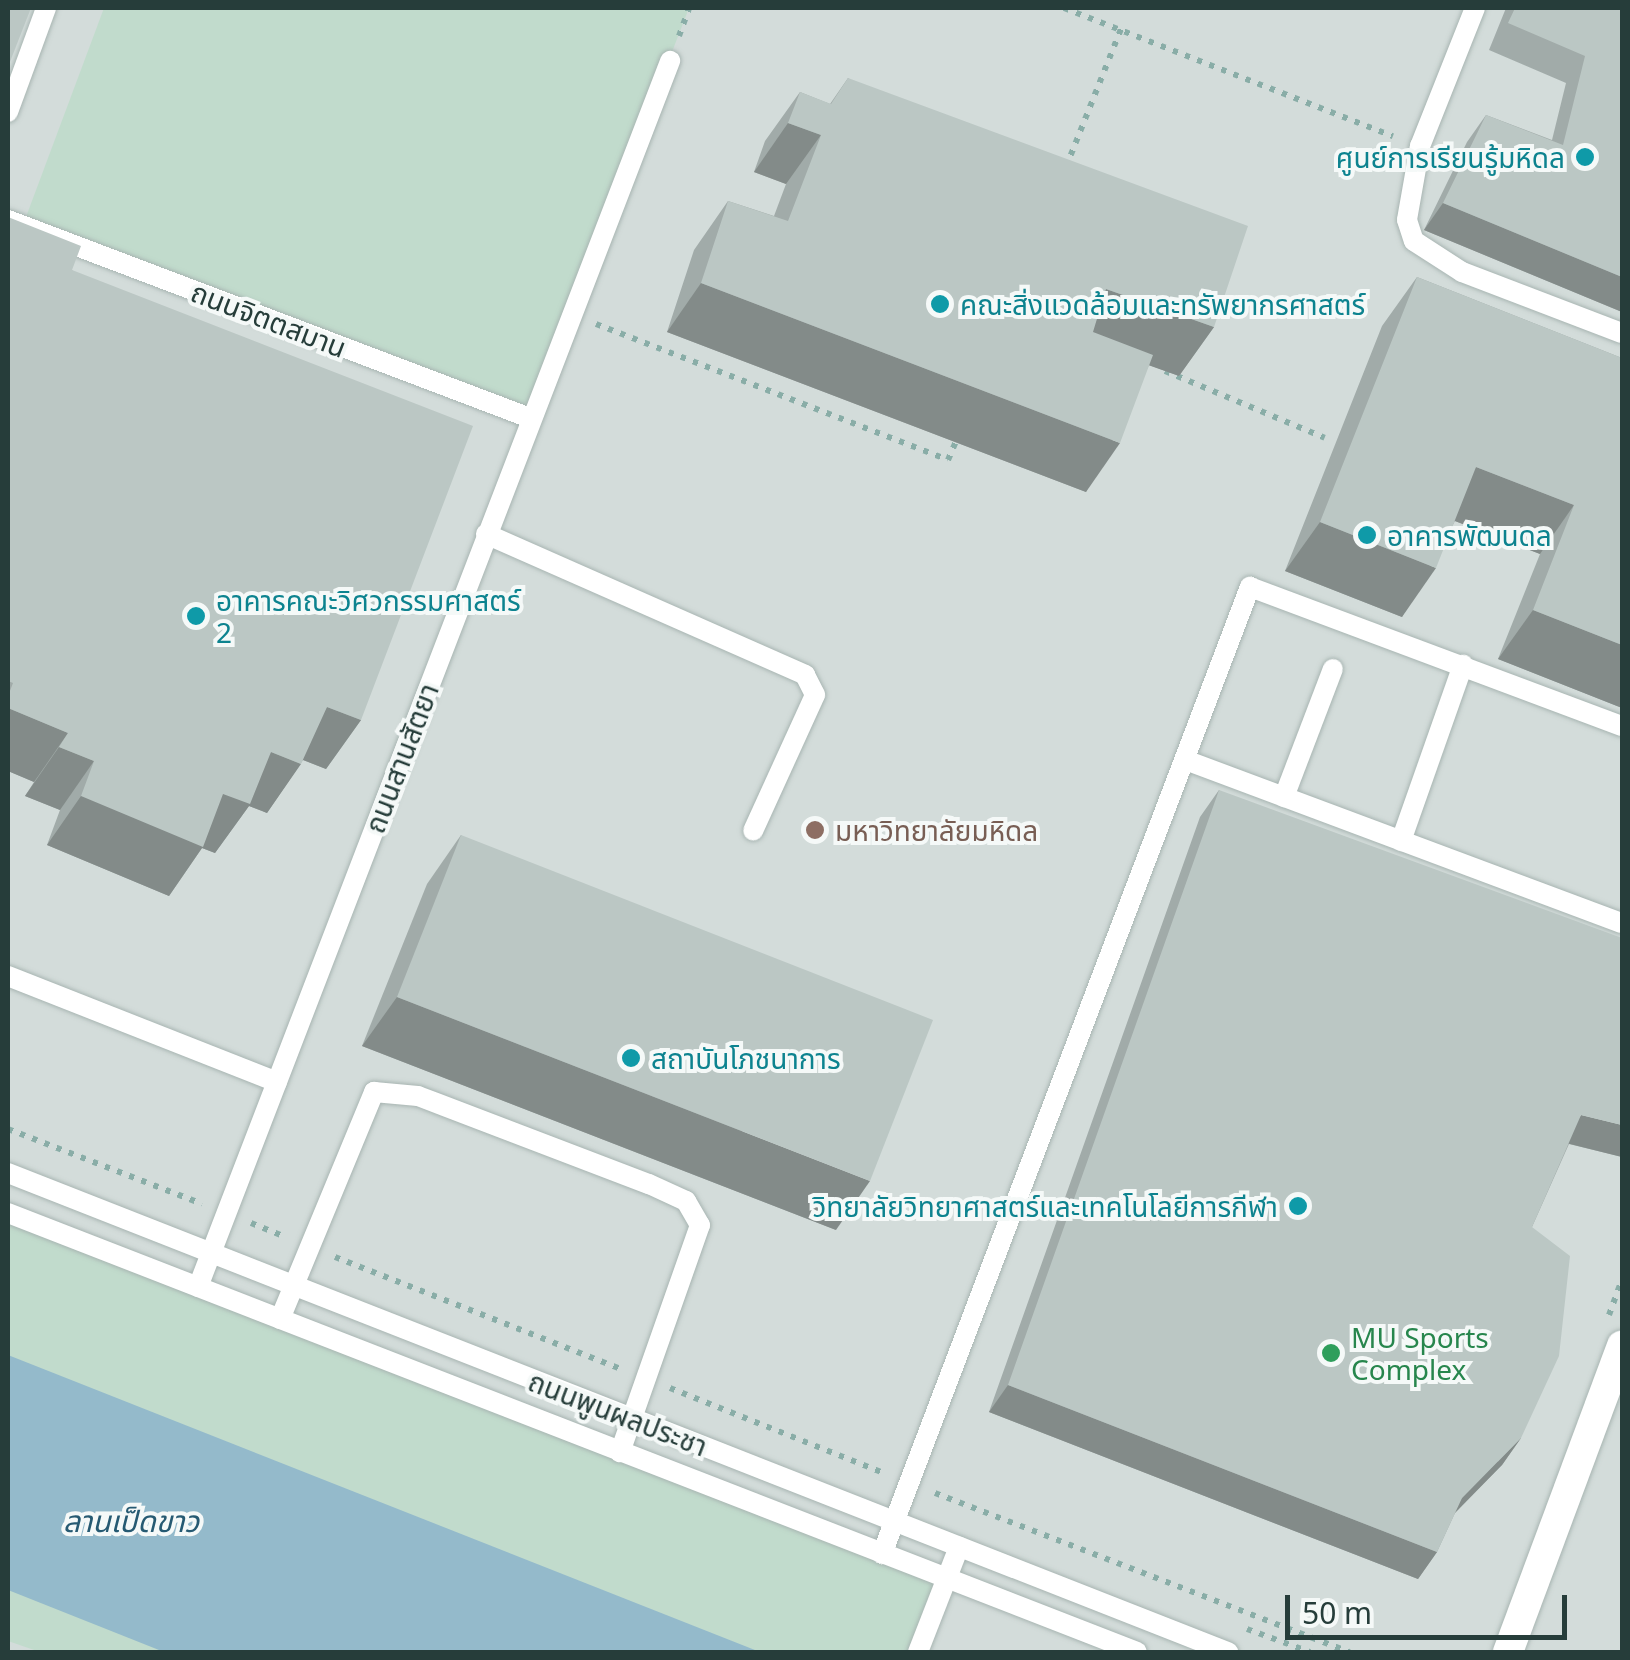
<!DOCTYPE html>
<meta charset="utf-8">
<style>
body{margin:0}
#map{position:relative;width:1630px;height:1660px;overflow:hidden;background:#e5edea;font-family:"Noto Sans","Noto Sans Thai",sans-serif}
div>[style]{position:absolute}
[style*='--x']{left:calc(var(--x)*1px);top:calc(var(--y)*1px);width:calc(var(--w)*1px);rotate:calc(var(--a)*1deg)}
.built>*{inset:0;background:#d3dcda}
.green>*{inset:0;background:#c1dbcc}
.water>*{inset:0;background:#94bacb}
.path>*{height:6px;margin-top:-3px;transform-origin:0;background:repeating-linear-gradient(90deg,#89ada7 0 5px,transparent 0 13px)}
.roads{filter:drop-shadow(0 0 2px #a8b5b2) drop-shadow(0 0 2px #a8b5b2)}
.service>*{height:20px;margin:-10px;padding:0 10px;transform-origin:10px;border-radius:10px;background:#fff}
.pedestrian>*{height:30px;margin:-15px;padding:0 15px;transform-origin:15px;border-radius:15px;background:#fff}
.wall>*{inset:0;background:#a1aba9}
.shaded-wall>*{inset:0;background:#838b89}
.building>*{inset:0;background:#bbc7c4}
.dots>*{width:28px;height:28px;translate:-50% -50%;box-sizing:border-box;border:5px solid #f5f9f8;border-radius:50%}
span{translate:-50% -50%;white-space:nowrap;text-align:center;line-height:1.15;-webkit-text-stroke:8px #f5f9f8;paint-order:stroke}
.culture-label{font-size:28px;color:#0d838f}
.right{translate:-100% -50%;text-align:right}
.left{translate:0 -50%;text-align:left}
.street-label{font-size:28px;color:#263d3a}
.education-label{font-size:28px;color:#785e54}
.leisure-label{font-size:28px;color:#27864d}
.water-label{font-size:30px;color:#265a72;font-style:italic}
.frame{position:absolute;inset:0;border:10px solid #263d3a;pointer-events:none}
.scale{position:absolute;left:1285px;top:1595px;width:282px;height:45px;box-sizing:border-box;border:5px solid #263d3a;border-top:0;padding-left:12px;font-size:30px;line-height:35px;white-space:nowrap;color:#263d3a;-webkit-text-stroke:8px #f5f9f8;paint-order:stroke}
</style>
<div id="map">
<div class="built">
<div style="clip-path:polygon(8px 8px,1622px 8px,1622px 1652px,8px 1652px)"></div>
</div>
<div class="green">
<div style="clip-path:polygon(104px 8px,689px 8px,530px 418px,23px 225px)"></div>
<div style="clip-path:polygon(8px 1213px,946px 1578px,918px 1652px,40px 1652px,8px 1641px)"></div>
</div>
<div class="water">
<div style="clip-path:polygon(8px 1355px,760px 1652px,164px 1652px,8px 1590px)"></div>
</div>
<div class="path">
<div style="--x:1064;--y:8;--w:353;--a:21.3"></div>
<div style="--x:679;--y:36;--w:30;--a:-70"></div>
<div style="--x:1066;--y:167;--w:149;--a:-68.3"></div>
<div style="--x:596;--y:324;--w:377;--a:21.1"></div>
<div style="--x:948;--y:460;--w:26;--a:-67"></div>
<div style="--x:1165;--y:371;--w:173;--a:22.7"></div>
<div style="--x:8;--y:1129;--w:208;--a:21.1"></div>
<div style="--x:251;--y:1223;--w:38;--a:22"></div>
<div style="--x:335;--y:1257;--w:307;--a:21.4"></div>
<div style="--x:1609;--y:1315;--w:37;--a:-70"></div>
<div style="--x:670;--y:1388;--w:232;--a:21.7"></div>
<div style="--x:935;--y:1493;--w:444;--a:21"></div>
<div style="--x:1247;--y:1629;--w:67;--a:20.1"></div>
</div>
<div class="roads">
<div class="service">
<div style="--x:1475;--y:8;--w:149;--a:111.7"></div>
<div style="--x:1420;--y:146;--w:75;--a:100"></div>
<div style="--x:1407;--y:220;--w:22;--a:72"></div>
<div style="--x:1414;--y:241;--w:57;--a:32.9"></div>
<div style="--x:1462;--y:272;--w:171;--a:20.9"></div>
<div style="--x:8;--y:112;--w:111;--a:-69.9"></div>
<div style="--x:8;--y:220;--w:558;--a:20.77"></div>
<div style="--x:486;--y:534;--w:349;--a:23.8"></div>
<div style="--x:805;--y:675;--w:22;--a:63"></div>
<div style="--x:815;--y:695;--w:149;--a:114.5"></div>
<div style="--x:1188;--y:761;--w:463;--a:20.5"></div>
<div style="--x:1284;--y:797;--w:137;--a:-69.1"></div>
<div style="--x:1401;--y:841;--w:187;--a:-70.6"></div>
<div style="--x:8;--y:976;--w:289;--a:21.5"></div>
<div style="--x:8;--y:1173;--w:1311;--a:21.44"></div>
<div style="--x:8;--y:1213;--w:1211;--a:21.25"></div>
<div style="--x:198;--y:1287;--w:1314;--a:-68.94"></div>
<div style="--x:280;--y:1319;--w:246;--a:-67.5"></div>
<div style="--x:374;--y:1092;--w:44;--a:5.2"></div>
<div style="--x:418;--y:1096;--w:247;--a:20.9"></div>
<div style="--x:649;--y:1184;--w:41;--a:24.7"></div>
<div style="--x:686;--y:1201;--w:28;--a:60"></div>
<div style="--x:700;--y:1225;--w:241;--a:109.4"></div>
<div style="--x:882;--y:1554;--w:1035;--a:-69.17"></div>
<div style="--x:1250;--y:587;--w:397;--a:20.5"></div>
<div style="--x:918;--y:1652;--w:113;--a:-68.7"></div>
</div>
<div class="pedestrian">
<div style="--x:1508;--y:1652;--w:327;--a:-69.6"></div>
</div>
</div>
<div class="wall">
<div style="clip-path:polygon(1506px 8px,1622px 8px,1622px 312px,1424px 230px,1467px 142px,1486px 115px,1552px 140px,1566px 83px,1489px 50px)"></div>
<div style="clip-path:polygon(848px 78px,1214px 327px,1179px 376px,1149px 365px,1086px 492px,667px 332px,694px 250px,728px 201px,774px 216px,786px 184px,754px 172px,765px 141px,800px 92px,830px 104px)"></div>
<div style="clip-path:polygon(8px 217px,72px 270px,361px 720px,326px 769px,303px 760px,267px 813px,249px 806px,215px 853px,202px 848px,169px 896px,47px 845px,60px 810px,25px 796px,34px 782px,8px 771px)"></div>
<div style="clip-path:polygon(1417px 277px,1622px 358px,1622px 708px,1498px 659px,1540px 554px,1455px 521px,1402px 617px,1285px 571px,1382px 326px)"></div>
<div style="clip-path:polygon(1219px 790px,1622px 1157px,1569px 1144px,1532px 1227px,1521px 1438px,1502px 1465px,1455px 1513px,1437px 1552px,1418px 1579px,989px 1412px,1200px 817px)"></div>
<div style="clip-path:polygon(461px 835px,836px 1230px,362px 1046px,427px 884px)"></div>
</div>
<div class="shaded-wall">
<div style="clip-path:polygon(788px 123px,821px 135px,786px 184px,754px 172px)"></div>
<div style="clip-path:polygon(1443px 203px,1622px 277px,1622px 312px,1424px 230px)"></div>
<div style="clip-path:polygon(701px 283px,1120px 443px,1086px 492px,667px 332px)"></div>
<div style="clip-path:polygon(1106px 289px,1214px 327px,1179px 376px,1072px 338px)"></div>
<div style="clip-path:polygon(1476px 467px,1574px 505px,1540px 554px,1442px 516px)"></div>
<div style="clip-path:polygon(1320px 522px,1436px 568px,1402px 617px,1285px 571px)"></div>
<div style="clip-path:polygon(1533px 610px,1622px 645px,1622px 708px,1498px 659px)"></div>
<div style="clip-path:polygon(327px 707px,361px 720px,326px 769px,293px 756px)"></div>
<div style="clip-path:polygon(8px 708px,68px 733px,34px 782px,8px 771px)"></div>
<div style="clip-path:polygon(59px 747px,94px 761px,60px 810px,25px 796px)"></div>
<div style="clip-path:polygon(271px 752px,301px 764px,267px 813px,249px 806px,215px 853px,202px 848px,169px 896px,47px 845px,81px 796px,223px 794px)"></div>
<div style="clip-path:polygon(397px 997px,870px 1181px,836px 1230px,362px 1046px)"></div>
<div style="clip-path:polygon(1581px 1115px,1622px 1125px,1622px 1157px,1562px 1142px)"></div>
<div style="clip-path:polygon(1008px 1385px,1437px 1552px,1418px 1579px,989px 1412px)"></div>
<div style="clip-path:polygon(1521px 1438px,1502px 1465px,1443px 1525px,1462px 1498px)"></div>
</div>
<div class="building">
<div style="clip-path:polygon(8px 8px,31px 8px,8px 67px)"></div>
<div style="clip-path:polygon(1515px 8px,1622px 8px,1622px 277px,1443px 203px,1486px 115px,1563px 145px,1585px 56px,1508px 23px)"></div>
<div style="clip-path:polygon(848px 78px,1248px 226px,1214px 327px,1106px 289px,1093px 332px,1153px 355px,1120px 443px,701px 283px,728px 201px,788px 221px,821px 135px,788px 123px,800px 92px,831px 104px)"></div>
<div style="clip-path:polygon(8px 217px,81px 246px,72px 270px,473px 426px,361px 720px,327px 707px,301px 764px,271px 752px,250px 804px,223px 794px,203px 847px,81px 796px,94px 761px,59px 747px,68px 733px,8px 708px,8px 696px,13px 683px,8px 681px)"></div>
<div style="clip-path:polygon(1417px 277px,1622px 358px,1622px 645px,1533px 610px,1574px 505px,1476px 467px,1436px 568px,1320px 522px)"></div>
<div style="clip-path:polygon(1219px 790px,1622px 938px,1622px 1125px,1581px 1115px,1532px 1227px,1570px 1256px,1559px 1356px,1521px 1438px,1462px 1498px,1437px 1552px,1008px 1385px)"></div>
<div style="clip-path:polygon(461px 835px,933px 1020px,870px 1181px,397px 997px)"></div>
</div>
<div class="dots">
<div style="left:1585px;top:157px;background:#0f9aa8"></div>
<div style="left:940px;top:304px;background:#0f9aa8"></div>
<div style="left:1367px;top:535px;background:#0f9aa8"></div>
<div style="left:196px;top:616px;background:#0f9aa8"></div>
<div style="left:815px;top:830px;background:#8d6e63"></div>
<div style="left:631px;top:1058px;background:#0f9aa8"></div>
<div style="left:1298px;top:1206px;background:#0f9aa8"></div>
<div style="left:1331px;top:1353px;background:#2e9e5b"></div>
</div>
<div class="culture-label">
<span class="right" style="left:1565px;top:157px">ศูนย์การเรียนรู้มหิดล</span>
<span class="left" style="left:960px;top:304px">คณะสิ่งแวดล้อมและทรัพยากรศาสตร์</span>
<span class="left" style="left:1387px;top:535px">อาคารพัฒนดล</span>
<span class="left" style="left:216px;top:616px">อาคารคณะวิศวกรรมศาสตร์<br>2</span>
<span class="left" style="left:651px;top:1058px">สถาบันโภชนาการ</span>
<span class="right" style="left:1278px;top:1206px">วิทยาลัยวิทยาศาสตร์และเทคโนโลยีการกีฬา</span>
</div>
<div class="street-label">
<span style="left:269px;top:319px;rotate:21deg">ถนนจิตตสมาน</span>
<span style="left:401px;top:758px;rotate:-69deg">ถนนสานสัตยา</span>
<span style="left:618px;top:1413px;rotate:21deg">ถนนพูนผลประชา</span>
</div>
<div class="education-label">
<span class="left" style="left:835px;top:830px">มหาวิทยาลัยมหิดล</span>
</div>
<div class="leisure-label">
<span class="left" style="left:1351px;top:1353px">MU Sports<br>Complex</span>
</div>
<div class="water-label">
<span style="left:131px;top:1521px">ลานเป็ดขาว</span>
</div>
<div class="frame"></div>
<div class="scale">50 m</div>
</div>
